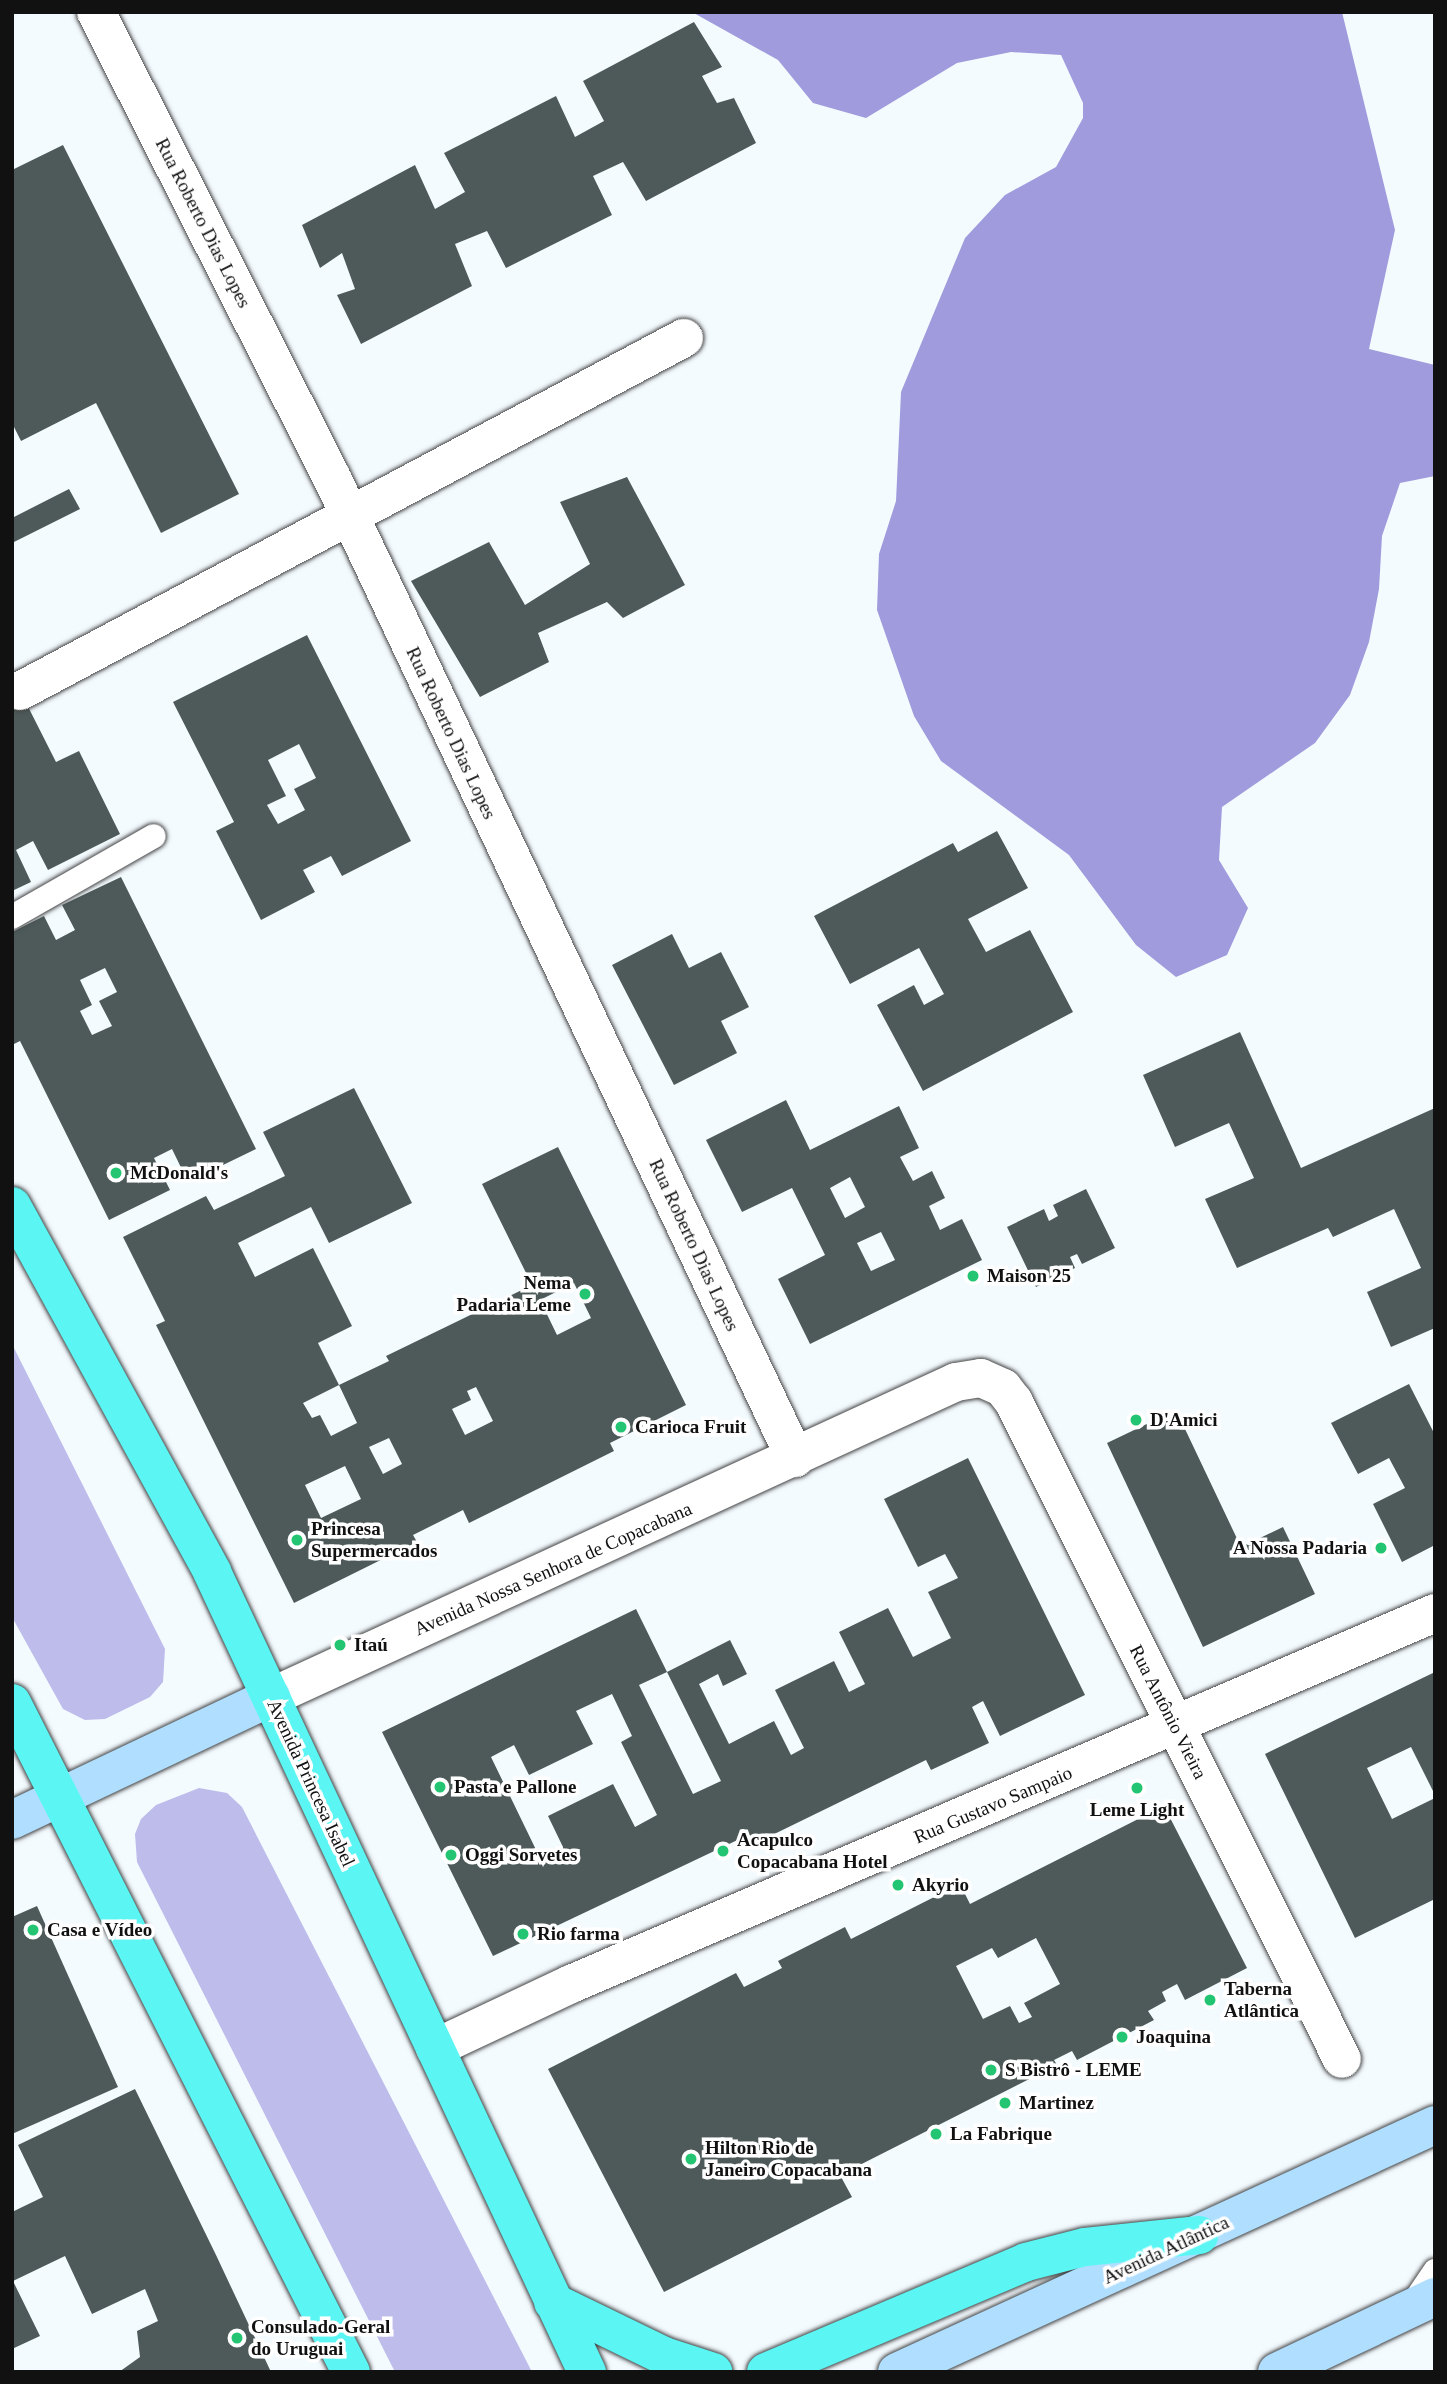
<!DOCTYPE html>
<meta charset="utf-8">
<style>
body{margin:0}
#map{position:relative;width:1447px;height:2384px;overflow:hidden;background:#f4fbff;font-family:"Times New Roman",serif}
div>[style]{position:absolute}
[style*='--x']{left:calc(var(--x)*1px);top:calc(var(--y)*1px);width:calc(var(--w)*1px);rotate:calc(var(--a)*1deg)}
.green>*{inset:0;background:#bdbceb}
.forest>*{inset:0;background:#a09bdc}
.building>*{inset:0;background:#4d5a59}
.roads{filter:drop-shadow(0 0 2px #444) drop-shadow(0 0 2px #444)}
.lane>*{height:24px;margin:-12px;padding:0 12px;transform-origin:12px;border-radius:12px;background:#fff}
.street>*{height:38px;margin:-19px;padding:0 19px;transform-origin:19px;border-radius:19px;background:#fff}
.secondary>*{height:38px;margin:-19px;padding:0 19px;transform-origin:19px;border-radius:19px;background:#afdeff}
.highway>*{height:38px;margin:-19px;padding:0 19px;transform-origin:19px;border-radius:19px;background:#5bf6f4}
.dots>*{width:19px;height:19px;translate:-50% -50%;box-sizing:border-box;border:4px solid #fff;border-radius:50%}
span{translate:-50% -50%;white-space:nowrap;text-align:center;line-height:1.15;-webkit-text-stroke:7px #fff;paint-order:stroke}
.street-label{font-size:19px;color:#111}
.poi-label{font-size:19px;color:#111;font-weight:700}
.left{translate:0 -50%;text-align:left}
.right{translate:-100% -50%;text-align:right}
.frame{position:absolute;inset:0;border:14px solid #111;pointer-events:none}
</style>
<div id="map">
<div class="green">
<div style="clip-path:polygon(12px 1344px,165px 1649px,163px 1682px,150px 1697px,105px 1719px,85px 1720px,63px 1709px,12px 1617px)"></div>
<div style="clip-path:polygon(199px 1788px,227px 1793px,242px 1807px,532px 2372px,395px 2372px,137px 1862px,135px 1834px,141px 1819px,156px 1805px)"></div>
</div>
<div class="forest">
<div style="clip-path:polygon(692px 12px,1342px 12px,1395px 230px,1369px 349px,1435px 365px,1435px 476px,1400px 483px,1382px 536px,1379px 589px,1369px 642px,1350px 695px,1315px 743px,1222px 807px,1219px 860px,1248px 908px,1227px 955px,1176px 977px,1136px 945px,1069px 855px,941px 761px,914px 716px,877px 610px,879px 554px,896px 501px,901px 392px,965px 238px,1005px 195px,1056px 167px,1083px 118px,1083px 103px,1061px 55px,1011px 52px,957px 63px,866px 118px,813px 103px,778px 60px)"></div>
</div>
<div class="building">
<div style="clip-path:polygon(694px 22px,722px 67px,702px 76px,717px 103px,734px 98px,756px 143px,646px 201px,623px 162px,593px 176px,612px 215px,506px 268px,487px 231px,455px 244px,472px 286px,361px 344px,337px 295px,355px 289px,342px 253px,320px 268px,302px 225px,415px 165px,435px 209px,465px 192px,444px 153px,556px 96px,575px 137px,604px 121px,583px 81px)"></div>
<div style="clip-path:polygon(63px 145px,239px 494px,161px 533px,96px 403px,21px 441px,12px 423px,12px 170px)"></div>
<div style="clip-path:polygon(627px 477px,685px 585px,623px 618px,607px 602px,538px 633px,549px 662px,480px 697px,411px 581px,489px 542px,525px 605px,590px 564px,560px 502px)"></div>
<div style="clip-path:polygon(69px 489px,80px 509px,12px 543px,12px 518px)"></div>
<div style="clip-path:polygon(evenodd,307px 635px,411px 841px,342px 876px,331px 856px,303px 870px,315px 892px,261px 920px,216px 831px,234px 822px,173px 702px,307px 635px,299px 744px,316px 778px,294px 789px,305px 810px,278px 824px,267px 805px,286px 796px,268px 760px,299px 744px)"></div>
<div style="clip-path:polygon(12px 675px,56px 762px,79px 751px,120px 834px,48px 870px,33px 841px,16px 850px,31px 882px,12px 891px)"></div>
<div style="clip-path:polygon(997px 831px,1028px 888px,968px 919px,986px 952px,1030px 930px,1073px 1012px,923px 1091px,877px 1005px,914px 985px,924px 1005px,944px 994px,919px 948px,850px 984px,814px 916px,953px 843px,958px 852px)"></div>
<div style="clip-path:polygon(evenodd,121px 877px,256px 1149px,188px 1182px,172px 1149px,154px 1158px,170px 1190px,109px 1220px,20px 1041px,12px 1045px,12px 932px,44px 916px,56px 940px,75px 930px,62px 905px,121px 877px,105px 968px,117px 992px,99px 1001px,112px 1026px,92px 1035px,80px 1011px,92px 1005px,80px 980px,105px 968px)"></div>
<div style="clip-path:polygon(672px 934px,689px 968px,721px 952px,749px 1007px,721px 1021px,737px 1053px,674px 1085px,612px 965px)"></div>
<div style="clip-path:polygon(1240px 1032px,1301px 1168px,1435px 1108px,1435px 1328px,1391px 1347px,1367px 1292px,1421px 1268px,1394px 1209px,1333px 1237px,1328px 1228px,1237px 1268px,1205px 1199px,1254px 1178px,1229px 1123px,1175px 1147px,1143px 1075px)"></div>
<div style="clip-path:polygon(evenodd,354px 1088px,412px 1203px,329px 1243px,311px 1207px,238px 1243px,255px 1277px,313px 1248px,352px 1326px,318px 1343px,339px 1385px,389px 1361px,386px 1356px,532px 1285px,482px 1184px,558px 1147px,686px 1405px,610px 1443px,614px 1451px,469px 1523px,463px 1510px,413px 1535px,417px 1542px,294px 1603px,156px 1325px,165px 1321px,123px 1237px,206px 1196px,214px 1210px,285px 1176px,263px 1132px,354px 1088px,574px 1283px,591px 1318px,557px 1335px,540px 1300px,574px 1283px,354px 1088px,339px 1385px,357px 1423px,331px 1436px,320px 1415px,312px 1418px,303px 1403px,339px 1385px,354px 1088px,476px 1387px,493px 1421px,465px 1435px,452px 1409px,471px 1400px,467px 1391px,476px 1387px,354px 1088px,389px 1438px,402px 1464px,383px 1474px,369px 1447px,389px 1438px,354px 1088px,345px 1466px,361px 1499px,321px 1518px,305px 1485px,345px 1466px)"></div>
<div style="clip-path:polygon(evenodd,786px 1100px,810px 1150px,899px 1106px,919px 1148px,900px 1157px,913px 1181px,932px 1171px,945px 1198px,929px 1206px,940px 1230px,962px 1219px,982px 1260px,810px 1344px,778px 1279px,825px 1255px,792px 1188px,742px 1212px,706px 1140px,786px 1100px,850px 1177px,865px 1207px,845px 1218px,830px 1188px,850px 1177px,786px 1100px,881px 1232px,895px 1260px,871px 1271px,857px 1243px,881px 1232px)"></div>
<div style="clip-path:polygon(1086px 1189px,1115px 1248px,1082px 1264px,1077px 1254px,1070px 1257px,1075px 1268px,1036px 1287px,1007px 1227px,1044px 1209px,1049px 1221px,1058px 1216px,1053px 1205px)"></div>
<div style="clip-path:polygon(1409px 1384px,1435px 1435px,1435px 1545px,1402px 1562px,1373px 1504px,1405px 1488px,1389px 1458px,1358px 1474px,1331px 1423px)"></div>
<div style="clip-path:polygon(1176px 1410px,1241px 1547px,1283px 1527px,1315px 1594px,1203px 1647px,1107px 1443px)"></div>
<div style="clip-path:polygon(evenodd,968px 1458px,1085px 1695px,1000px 1736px,983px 1701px,972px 1707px,989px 1743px,931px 1770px,926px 1760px,752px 1845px,748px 1835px,493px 1956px,382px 1732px,636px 1609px,667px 1672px,639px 1685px,693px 1794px,721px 1781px,667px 1672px,730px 1640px,747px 1674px,723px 1686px,718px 1674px,699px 1684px,729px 1744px,774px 1721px,791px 1755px,804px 1748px,775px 1690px,834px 1661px,849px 1692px,865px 1684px,839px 1632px,888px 1608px,913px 1657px,951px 1638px,928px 1592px,958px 1578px,945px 1554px,918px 1567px,884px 1499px,968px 1458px,612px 1694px,632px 1736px,621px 1742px,657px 1815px,635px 1827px,613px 1784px,548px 1816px,563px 1847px,540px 1858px,491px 1757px,514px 1745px,529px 1775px,593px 1744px,576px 1711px,612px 1694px)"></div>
<div style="clip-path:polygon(1435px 1672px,1435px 1795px,1411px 1747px,1367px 1768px,1392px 1819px,1435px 1798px,1435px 1899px,1355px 1938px,1265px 1754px)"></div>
<div style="clip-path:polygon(evenodd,1164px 1806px,1247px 1968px,1185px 2000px,1177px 1984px,1162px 1992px,1166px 2001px,1148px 2011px,1154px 2020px,1077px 2060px,1072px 2051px,1054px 2060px,1057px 2065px,840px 2175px,852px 2197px,664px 2292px,548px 2069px,736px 1973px,744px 1987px,782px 1968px,778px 1961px,845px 1927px,851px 1939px,960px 1884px,970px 1904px,1164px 1806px,1036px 1938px,1060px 1984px,1024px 2003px,1032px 2017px,1019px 2023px,1010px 2006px,983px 2019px,956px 1966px,992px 1948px,998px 1958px,1036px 1938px)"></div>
<div style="clip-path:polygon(37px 1906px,118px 2087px,12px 2134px,12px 1917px)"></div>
<div style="clip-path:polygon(135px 2089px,216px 2255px,271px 2372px,119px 2372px,140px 2357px,137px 2331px,158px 2321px,145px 2289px,92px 2314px,65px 2256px,13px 2281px,40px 2336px,12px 2349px,12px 2212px,43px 2197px,18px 2145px)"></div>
</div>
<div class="roads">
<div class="lane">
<div style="--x:12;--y:917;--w:163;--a:-29.7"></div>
<div style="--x:1410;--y:2308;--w:45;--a:-56"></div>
</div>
<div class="street">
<div style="--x:96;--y:12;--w:522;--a:63.14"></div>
<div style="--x:332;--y:478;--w:1084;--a:64.71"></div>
<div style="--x:20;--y:691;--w:752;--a:-28"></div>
<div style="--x:271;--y:1697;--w:754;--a:-24.7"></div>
<div style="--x:956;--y:1382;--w:25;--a:-9"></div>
<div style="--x:981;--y:1378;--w:24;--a:24"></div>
<div style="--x:1003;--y:1388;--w:18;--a:52"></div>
<div style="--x:1014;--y:1402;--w:734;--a:63.47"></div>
<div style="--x:435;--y:2048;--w:150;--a:-25.2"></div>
<div style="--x:571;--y:1984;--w:940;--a:-23.24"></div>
</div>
<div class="secondary">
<div style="--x:12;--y:1820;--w:287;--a:-25.4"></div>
<div style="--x:897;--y:2372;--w:592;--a:-24.66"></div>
<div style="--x:1277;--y:2372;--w:175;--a:-25.4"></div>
</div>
<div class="highway">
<div style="--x:12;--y:1206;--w:417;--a:61.3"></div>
<div style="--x:212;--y:1572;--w:884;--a:64.89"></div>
<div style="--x:12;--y:1703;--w:750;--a:63.13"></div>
<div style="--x:553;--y:2302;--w:123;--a:25.9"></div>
<div style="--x:664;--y:2356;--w:52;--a:18.1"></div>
<div style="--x:766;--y:2372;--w:282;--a:-22.9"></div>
<div style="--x:1026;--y:2262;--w:61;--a:-14.3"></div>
<div style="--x:1085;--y:2247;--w:115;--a:-6"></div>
</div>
</div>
<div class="dots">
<div style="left:116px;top:1173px;background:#24c572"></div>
<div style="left:973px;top:1276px;background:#24c572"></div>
<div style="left:585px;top:1294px;background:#24c572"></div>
<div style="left:1136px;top:1420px;background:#24c572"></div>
<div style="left:621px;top:1427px;background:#24c572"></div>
<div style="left:297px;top:1540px;background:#24c572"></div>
<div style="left:1381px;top:1548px;background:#24c572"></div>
<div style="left:340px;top:1645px;background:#24c572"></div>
<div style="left:440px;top:1787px;background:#24c572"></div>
<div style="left:1137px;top:1788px;background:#24c572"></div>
<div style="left:723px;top:1851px;background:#24c572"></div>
<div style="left:451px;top:1855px;background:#24c572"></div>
<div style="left:898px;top:1885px;background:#24c572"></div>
<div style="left:33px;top:1930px;background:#24c572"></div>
<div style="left:523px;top:1934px;background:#24c572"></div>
<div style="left:1210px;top:2000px;background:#24c572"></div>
<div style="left:1122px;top:2037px;background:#24c572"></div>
<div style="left:991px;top:2070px;background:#24c572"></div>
<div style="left:1005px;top:2103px;background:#24c572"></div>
<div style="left:936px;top:2134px;background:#24c572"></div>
<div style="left:691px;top:2159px;background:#24c572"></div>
<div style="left:237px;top:2338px;background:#24c572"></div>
</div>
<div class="street-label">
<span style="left:203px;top:223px;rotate:63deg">Rua Roberto Dias Lopes</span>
<span style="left:451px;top:733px;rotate:65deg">Rua Roberto Dias Lopes</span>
<span style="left:694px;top:1245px;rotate:65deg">Rua Roberto Dias Lopes</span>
<span style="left:553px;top:1569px;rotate:-24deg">Avenida Nossa Senhora de Copacabana</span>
<span style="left:1168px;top:1712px;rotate:63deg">Rua Antônio Vieira</span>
<span style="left:311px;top:1783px;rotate:65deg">Avenida Princesa Isabel</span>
<span style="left:993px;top:1805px;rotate:-23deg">Rua Gustavo Sampaio</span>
<span style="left:1166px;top:2250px;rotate:-25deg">Avenida Atlântica</span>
</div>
<div class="poi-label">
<span class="left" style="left:130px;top:1173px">McDonald's</span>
<span class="left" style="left:987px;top:1276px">Maison 25</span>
<span class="right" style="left:571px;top:1294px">Nema<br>Padaria Leme</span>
<span class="left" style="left:1150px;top:1420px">D'Amici</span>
<span class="left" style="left:635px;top:1427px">Carioca Fruit</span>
<span class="left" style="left:311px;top:1540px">Princesa<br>Supermercados</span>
<span class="right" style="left:1367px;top:1548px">A Nossa Padaria</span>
<span class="left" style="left:354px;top:1645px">Itaú</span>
<span class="left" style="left:454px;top:1787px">Pasta e Pallone</span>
<span style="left:1137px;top:1810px">Leme Light</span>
<span class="left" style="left:737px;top:1851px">Acapulco<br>Copacabana Hotel</span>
<span class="left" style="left:465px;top:1855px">Oggi Sorvetes</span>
<span class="left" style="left:912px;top:1885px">Akyrio</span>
<span class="left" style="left:47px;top:1930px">Casa e Vídeo</span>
<span class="left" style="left:537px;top:1934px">Rio farma</span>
<span class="left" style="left:1224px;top:2000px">Taberna<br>Atlântica</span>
<span class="left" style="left:1136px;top:2037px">Joaquina</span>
<span class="left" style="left:1005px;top:2070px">S Bistrô - LEME</span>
<span class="left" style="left:1019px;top:2103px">Martinez</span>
<span class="left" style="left:950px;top:2134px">La Fabrique</span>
<span class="left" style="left:705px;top:2159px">Hilton Rio de<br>Janeiro Copacabana</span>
<span class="left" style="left:251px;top:2338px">Consulado-Geral<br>do Uruguai</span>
</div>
<div class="frame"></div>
</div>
